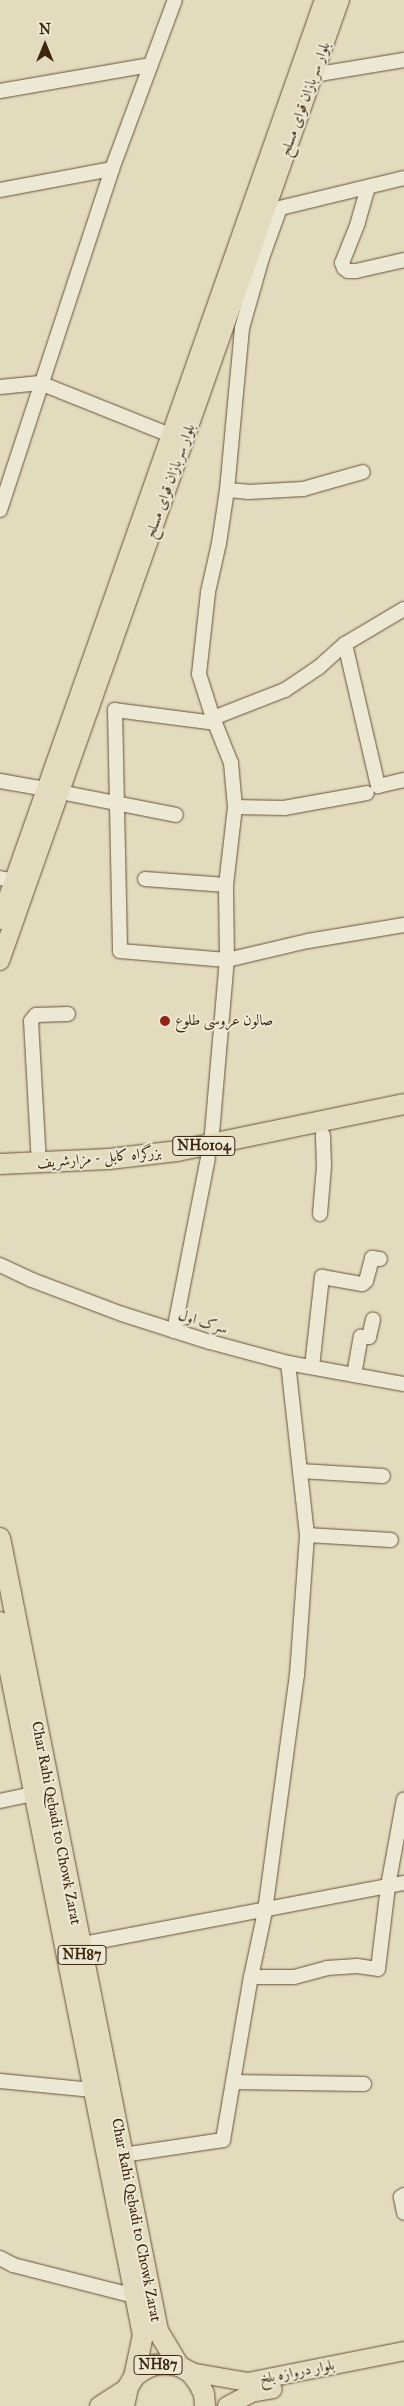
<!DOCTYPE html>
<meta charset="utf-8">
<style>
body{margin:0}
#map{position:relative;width:404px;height:2406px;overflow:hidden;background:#e3dbbd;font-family:"IM FELL Great Primer",Amiri,serif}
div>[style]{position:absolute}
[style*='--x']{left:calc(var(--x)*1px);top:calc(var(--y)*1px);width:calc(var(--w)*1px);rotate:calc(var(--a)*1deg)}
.roads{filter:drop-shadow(0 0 1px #66523a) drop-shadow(0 0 1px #66523a)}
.minor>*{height:14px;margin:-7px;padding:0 7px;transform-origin:7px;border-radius:7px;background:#ede8d4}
.major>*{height:18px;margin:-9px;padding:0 9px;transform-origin:9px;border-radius:9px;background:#e3dbbd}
.highway>*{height:20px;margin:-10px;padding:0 10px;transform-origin:10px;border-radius:10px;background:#e3dbbd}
.dots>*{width:14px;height:14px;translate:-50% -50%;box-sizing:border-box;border:2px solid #ede8d4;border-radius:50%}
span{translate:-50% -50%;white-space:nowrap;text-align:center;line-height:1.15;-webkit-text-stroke:4px #ede8d4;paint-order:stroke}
.shield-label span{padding:1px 4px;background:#ede8d4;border:1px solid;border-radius:4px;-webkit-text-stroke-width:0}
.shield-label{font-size:14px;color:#3d250e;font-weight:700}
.street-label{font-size:15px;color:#3d250e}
.poi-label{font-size:15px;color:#3d250e}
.left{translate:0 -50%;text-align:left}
.north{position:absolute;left:20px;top:20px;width:50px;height:50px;-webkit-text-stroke:4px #ede8d4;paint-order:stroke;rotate:0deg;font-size:14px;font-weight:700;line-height:20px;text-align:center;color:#3d250e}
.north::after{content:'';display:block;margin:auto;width:18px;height:22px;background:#3d250e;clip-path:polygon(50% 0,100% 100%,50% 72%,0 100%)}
</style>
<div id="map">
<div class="roads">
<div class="minor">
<div style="--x:313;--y:75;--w:92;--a:-9.4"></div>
<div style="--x:0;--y:91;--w:153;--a:-9.8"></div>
<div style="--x:368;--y:187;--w:37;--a:106"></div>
<div style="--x:358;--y:223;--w:43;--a:111.8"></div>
<div style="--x:342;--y:263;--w:5;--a:68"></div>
<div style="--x:344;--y:268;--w:5;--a:37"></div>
<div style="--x:348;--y:271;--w:8;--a:0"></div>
<div style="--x:356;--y:271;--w:49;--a:-12.9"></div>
<div style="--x:0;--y:190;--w:114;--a:-10.6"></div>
<div style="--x:0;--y:387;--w:40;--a:-5.7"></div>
<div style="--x:40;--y:383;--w:140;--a:21.8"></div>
<div style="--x:227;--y:490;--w:21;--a:5"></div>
<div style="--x:248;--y:492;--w:55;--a:-3.1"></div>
<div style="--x:303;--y:489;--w:62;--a:-15.8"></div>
<div style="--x:0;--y:510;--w:359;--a:-71.8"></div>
<div style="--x:112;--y:169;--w:180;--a:-69.6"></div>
<div style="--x:345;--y:644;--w:146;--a:76.9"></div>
<div style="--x:378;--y:786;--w:27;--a:-13"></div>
<div style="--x:213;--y:718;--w:77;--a:-21.3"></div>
<div style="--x:285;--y:690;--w:40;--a:-34"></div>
<div style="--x:318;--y:668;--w:36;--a:-42"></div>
<div style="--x:345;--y:644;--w:69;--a:-30.7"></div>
<div style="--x:215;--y:723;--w:101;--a:-172.6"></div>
<div style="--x:115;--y:710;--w:241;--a:88.8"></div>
<div style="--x:120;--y:951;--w:107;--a:4.8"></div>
<div style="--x:227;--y:960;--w:83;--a:-13.2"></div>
<div style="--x:308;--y:941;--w:97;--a:-9.5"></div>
<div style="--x:0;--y:781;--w:47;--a:9.9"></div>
<div style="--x:60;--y:792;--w:118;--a:11.2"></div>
<div style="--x:235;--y:807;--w:49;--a:1.2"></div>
<div style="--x:284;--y:808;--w:84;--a:-10.2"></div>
<div style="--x:0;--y:878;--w:14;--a:12"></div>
<div style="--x:145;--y:879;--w:81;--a:4.2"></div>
<div style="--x:211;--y:1145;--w:186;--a:-85.1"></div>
<div style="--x:227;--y:960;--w:75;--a:-90.8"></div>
<div style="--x:226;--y:885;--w:79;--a:-83.4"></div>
<div style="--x:235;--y:807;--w:44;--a:-95.2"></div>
<div style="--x:231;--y:763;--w:48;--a:-111.8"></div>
<div style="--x:213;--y:718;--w:46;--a:-107.7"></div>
<div style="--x:199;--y:674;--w:82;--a:-83.7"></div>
<div style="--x:208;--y:592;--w:50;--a:-77.3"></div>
<div style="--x:219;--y:543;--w:54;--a:-81.4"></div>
<div style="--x:227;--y:490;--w:163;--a:-84.7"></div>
<div style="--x:242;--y:328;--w:73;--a:-74.1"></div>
<div style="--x:262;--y:258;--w:53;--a:-70.2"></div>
<div style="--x:280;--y:208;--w:128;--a:-13.6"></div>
<div style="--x:39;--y:1164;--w:143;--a:-93.2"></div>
<div style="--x:31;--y:1021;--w:8;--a:-50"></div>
<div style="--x:36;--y:1015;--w:32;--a:-2"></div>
<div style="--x:320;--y:1214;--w:48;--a:-85.2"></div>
<div style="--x:324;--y:1166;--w:31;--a:-92"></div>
<div style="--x:0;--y:1265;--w:35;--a:25"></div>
<div style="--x:32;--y:1280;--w:96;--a:20.7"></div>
<div style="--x:122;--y:1314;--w:92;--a:17.7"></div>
<div style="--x:210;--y:1342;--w:81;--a:15.1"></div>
<div style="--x:288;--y:1363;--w:118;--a:10.3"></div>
<div style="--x:174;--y:1331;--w:176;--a:-78.9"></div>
<div style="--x:312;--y:1367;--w:91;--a:-83.7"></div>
<div style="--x:322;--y:1277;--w:41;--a:9.9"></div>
<div style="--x:362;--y:1284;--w:5;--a:-37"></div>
<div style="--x:366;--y:1281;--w:24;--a:-75"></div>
<div style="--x:372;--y:1258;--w:8;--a:7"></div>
<div style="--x:354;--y:1375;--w:39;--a:-80"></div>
<div style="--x:361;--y:1337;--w:8;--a:0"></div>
<div style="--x:369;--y:1337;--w:18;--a:-77"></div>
<div style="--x:300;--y:1471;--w:83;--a:3.4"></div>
<div style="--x:307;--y:1535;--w:84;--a:3.4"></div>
<div style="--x:0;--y:1801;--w:35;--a:-12"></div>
<div style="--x:73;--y:1946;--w:337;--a:-10.8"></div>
<div style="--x:251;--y:1977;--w:43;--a:0"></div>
<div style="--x:294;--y:1977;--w:34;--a:-15"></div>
<div style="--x:327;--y:1968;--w:30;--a:-4"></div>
<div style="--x:357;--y:1966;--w:21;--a:8"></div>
<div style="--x:378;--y:1969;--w:84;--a:-83.1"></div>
<div style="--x:388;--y:1886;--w:88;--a:-79.6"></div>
<div style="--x:0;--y:2081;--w:93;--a:5.5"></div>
<div style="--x:233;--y:2082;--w:131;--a:0.9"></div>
<div style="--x:123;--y:2155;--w:101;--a:-8.5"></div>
<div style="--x:223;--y:2140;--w:165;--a:-80.3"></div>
<div style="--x:251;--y:1977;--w:67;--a:-78"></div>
<div style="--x:265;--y:1911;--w:238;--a:-82.3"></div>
<div style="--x:297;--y:1675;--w:140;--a:-85.9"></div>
<div style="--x:307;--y:1535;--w:173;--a:-96.3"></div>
<div style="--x:404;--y:2195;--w:4;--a:146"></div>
<div style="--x:401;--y:2197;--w:16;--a:79"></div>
<div style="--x:0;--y:2258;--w:15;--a:28"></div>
<div style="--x:13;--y:2265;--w:126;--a:14.3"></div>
</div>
<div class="major">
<div style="--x:0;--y:920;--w:975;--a:-70.6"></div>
<div style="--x:0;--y:961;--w:1019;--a:-70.52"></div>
<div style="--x:190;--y:2372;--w:59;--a:9.8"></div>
<div style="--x:248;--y:2382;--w:159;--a:-11.2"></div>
<div style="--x:99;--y:2406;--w:35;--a:-33"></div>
<div style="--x:227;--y:2406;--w:27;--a:-28"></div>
<div style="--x:251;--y:2393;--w:22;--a:-10"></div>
</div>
<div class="highway">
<div style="--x:0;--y:1164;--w:109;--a:-2.6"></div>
<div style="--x:109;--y:1159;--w:68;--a:-6.7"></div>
<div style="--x:177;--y:1151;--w:232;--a:-11.7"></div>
<div style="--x:0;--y:1538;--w:809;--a:78.73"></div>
<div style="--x:158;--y:2331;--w:41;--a:59"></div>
<div style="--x:0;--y:1622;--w:727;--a:78.66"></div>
<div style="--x:143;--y:2335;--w:43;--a:102.1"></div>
<div style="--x:124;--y:2406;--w:19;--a:-78"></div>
<div style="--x:128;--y:2387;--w:12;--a:-59"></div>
<div style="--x:134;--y:2377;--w:11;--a:-38"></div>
<div style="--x:143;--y:2370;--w:12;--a:-24"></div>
<div style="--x:154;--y:2365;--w:13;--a:-4"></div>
<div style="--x:167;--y:2364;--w:12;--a:9"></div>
<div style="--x:179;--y:2366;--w:13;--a:29"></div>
<div style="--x:190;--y:2372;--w:13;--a:51"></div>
<div style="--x:198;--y:2382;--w:13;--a:63"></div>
<div style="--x:204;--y:2394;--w:12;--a:85"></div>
</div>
</div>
<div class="dots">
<div style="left:165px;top:1021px;background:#8f2418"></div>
</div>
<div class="shield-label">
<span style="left:204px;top:1146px">NH0104</span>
<span style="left:82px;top:1955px">NH87</span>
<span style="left:158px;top:2365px">NH87</span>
</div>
<div class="street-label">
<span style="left:305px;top:99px;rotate:-70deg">بلوار سربازان قوای مسلح</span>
<span style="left:170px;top:481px;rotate:-70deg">بلوار سربازان قوای مسلح</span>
<span style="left:99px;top:1158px;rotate:-5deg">بزرگراه کابل - مزارشریف</span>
<span style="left:203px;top:1322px;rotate:17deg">سرک اول</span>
<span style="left:56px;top:1823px;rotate:79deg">Char Rahi Qebadi to Chowk Zarat</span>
<span style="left:136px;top:2220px;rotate:79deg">Char Rahi Qebadi to Chowk Zarat</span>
<span style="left:297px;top:2372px;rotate:-11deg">بلوار دروازه بلخ</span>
</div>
<div class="poi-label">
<span class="left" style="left:175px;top:1021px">صالون عروسی طلوع</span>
</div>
<div class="north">N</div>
</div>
